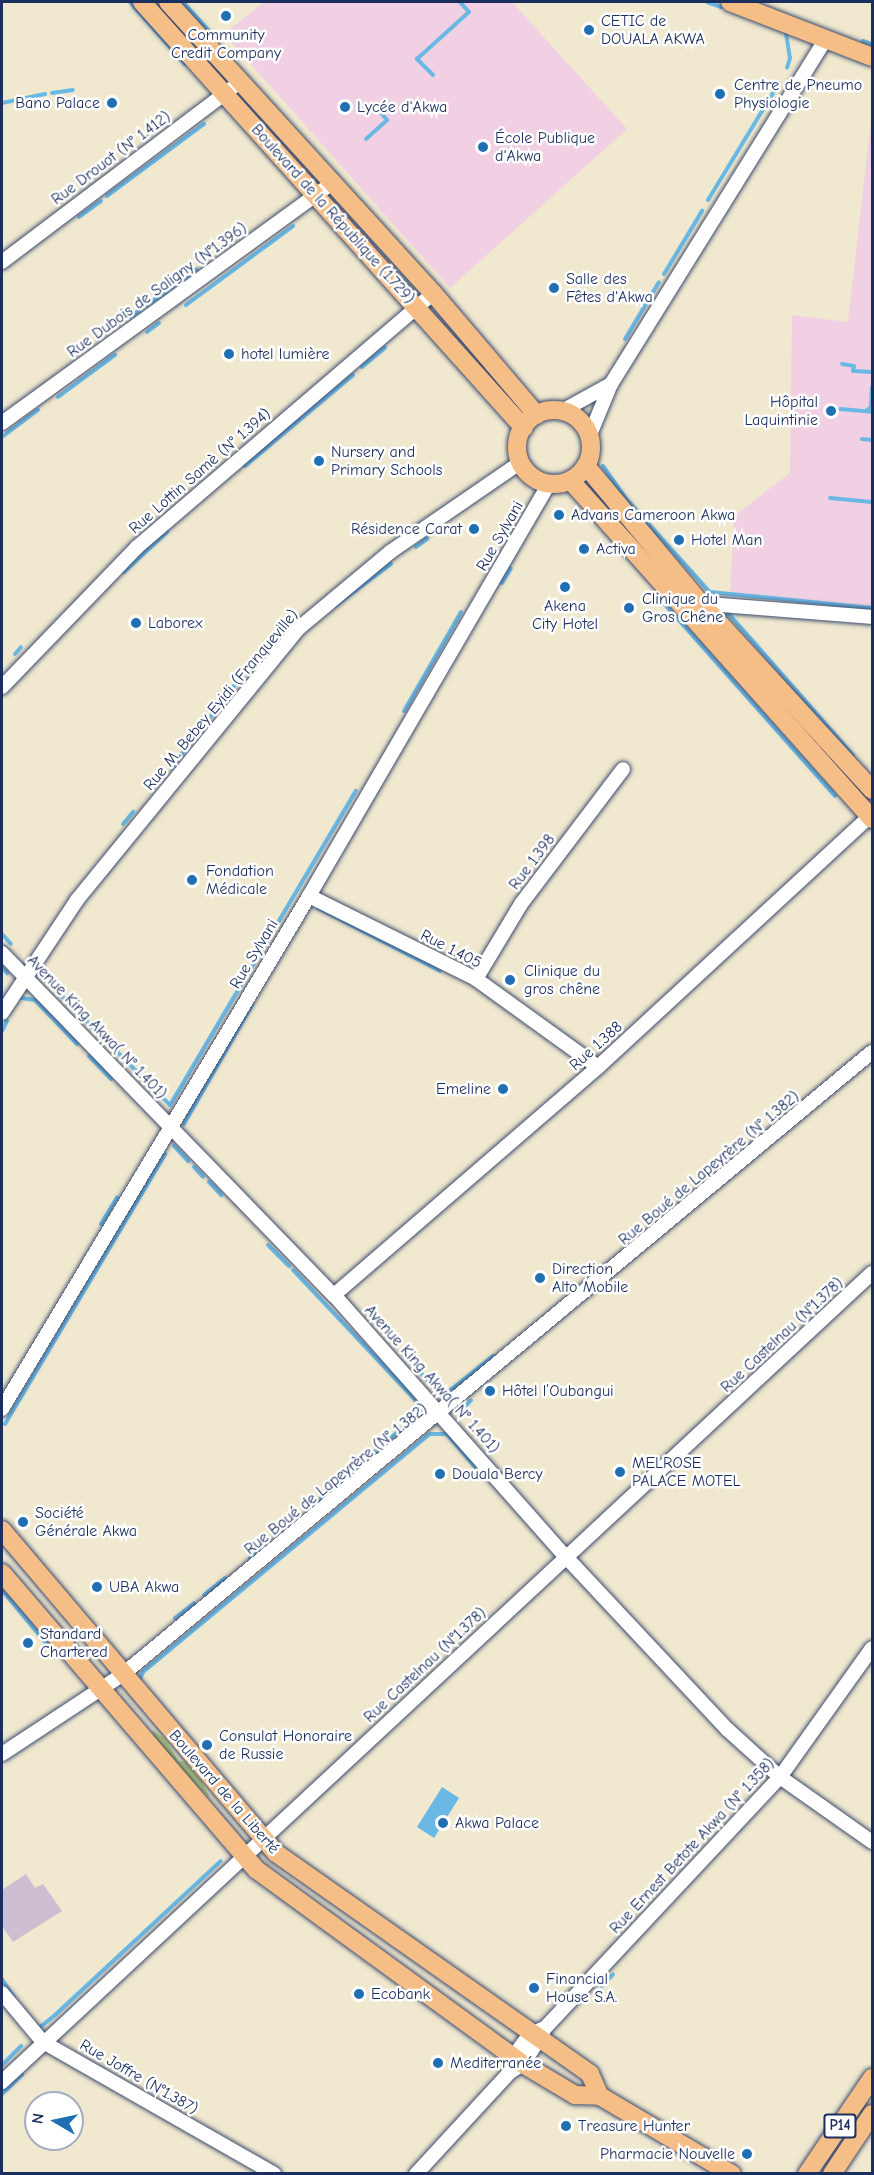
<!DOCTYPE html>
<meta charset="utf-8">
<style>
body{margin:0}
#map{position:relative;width:874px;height:2175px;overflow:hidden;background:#f0e8cf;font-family:"Comic Neue",sans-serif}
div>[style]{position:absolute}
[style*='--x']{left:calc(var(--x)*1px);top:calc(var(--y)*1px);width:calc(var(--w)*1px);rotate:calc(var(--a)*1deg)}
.built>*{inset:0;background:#f1d0e3}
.industrial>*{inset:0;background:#cebed1}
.green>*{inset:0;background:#b8cc70}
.water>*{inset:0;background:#6ab9e5}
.stream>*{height:4px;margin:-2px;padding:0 2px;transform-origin:2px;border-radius:2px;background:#6ab9e5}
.roads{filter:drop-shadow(0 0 2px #3b4b6f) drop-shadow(0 0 2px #3b4b6f)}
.minor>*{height:14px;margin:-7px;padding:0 7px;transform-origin:7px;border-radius:7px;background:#fff}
.major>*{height:18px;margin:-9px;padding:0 9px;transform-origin:9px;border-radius:9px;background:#f6be87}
.major>.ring{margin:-9px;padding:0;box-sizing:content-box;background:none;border:18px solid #f6be87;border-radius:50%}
.dots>*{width:16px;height:16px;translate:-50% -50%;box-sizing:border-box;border:3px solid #fff;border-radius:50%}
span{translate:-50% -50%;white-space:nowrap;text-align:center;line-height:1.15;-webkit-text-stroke:5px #fff;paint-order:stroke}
.shield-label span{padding:2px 4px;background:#fff;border:2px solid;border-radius:4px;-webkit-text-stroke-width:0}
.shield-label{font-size:15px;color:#1b2f5e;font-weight:700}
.poi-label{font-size:16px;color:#1b2f5e}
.left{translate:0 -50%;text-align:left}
.right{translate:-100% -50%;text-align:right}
.street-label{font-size:16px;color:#1b2f5e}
.frame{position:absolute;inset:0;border:3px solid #1b2f5e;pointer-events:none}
.north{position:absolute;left:24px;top:2091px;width:60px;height:60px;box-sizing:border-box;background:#fff;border:2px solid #a4acbf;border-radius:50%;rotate:279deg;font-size:16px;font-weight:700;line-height:24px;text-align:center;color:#1b2f5e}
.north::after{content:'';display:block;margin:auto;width:21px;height:27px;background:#1f6fb2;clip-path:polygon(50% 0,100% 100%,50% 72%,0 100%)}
</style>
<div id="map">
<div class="built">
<div style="clip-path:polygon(264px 2px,512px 2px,627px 129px,450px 288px,224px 34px)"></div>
<div style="clip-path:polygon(872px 111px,872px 607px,730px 594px,734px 516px,790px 473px,792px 315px,848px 322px)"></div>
</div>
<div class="industrial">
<div style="clip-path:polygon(26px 1874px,35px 1888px,43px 1884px,62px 1911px,13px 1942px,2px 1926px,2px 1890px)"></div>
</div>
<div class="green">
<div style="clip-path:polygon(152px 1730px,164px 1738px,179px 1761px,185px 1762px,201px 1781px,211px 1799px,199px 1788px,193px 1787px,177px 1769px,178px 1763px,156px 1743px)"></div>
</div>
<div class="water">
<div style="clip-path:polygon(442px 1787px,459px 1798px,434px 1838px,417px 1827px)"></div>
</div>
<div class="stream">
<div style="--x:130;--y:2;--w:83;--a:48.4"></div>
<div style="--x:183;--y:2;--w:52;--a:48.1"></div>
<div style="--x:707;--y:2;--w:15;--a:20"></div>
<div style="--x:786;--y:33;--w:25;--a:81"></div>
<div style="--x:790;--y:58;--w:10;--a:107"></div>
<div style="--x:863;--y:41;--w:9;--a:18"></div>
<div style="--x:433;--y:75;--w:23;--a:-135"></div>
<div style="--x:417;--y:59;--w:70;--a:-42.1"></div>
<div style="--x:469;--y:12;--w:13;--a:-132"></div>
<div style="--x:52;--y:93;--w:21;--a:-8"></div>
<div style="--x:2;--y:103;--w:44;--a:-11.8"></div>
<div style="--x:366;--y:139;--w:28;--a:-42"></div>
<div style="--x:387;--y:120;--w:8;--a:-130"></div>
<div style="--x:107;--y:196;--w:121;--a:-36.6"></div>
<div style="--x:708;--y:200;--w:137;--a:-58.7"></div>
<div style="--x:79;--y:217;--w:27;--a:-36"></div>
<div style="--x:664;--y:274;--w:74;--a:-58.9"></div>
<div style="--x:186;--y:305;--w:133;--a:-36.4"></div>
<div style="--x:130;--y:317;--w:82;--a:-35.6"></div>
<div style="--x:147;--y:332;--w:15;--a:-37"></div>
<div style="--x:625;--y:339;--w:66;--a:-59.2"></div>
<div style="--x:842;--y:364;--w:12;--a:9"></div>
<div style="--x:854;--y:366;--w:5;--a:101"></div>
<div style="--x:853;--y:371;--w:19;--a:3"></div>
<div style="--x:362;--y:367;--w:30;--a:-40"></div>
<div style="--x:58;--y:397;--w:71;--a:-36.4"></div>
<div style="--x:840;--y:409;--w:32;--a:5"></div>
<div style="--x:866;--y:411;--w:6;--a:-39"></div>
<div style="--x:871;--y:407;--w:20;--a:-87"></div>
<div style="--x:2;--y:437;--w:45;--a:-36.9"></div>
<div style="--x:862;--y:439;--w:10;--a:6"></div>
<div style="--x:245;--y:466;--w:141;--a:-40.1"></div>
<div style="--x:603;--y:466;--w:42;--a:54.8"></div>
<div style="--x:627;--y:500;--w:135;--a:48"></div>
<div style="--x:830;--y:498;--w:42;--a:5.4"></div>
<div style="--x:416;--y:547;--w:14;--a:-36"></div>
<div style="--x:124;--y:572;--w:59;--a:-42.9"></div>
<div style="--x:502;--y:583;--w:17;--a:-59"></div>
<div style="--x:710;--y:592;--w:163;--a:5.6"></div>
<div style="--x:661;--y:600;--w:262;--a:48.4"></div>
<div style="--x:335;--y:606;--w:70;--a:-36.9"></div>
<div style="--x:729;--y:614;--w:188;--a:48.7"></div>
<div style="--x:15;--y:654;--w:9;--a:-49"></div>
<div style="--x:404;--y:711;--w:114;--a:-60.1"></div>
<div style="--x:171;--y:768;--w:146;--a:-52.5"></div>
<div style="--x:123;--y:824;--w:16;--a:-50"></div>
<div style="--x:318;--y:908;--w:137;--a:27.3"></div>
<div style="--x:2;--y:934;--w:13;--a:48"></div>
<div style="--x:2;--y:967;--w:8;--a:50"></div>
<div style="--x:36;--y:970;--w:190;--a:45.2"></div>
<div style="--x:170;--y:1105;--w:365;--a:-59.4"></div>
<div style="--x:21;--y:998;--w:14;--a:8"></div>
<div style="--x:35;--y:1000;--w:61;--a:46.3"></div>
<div style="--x:2;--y:1031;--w:11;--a:-63"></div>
<div style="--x:89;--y:1056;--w:32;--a:46"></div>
<div style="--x:184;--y:1124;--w:137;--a:-60.3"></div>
<div style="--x:174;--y:1146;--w:21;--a:47"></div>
<div style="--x:194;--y:1167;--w:13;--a:48"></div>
<div style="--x:209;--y:1182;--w:18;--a:47"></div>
<div style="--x:101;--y:1224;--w:31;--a:-59"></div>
<div style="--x:268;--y:1245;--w:30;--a:45"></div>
<div style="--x:293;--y:1270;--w:191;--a:46.7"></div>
<div style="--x:424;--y:1409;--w:147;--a:139.1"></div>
<div style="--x:416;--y:1368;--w:39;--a:46"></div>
<div style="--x:443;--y:1396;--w:64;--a:-38.7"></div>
<div style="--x:460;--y:1412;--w:16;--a:-47"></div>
<div style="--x:5;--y:1424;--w:314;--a:-59.3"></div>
<div style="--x:250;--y:1558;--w:16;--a:-40"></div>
<div style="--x:2;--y:1590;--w:85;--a:50.3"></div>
<div style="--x:204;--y:1595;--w:27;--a:-39"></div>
<div style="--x:175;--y:1618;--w:24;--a:-38"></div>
<div style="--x:139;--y:1681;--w:10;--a:-66"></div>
<div style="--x:143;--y:1672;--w:373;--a:-39.7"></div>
<div style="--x:430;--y:1434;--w:17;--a:0"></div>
<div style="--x:447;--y:1434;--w:43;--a:49.7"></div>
<div style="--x:2;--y:1979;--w:22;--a:58"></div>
<div style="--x:602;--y:1986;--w:16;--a:-47"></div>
<div style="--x:36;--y:2025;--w:4;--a:45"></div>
<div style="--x:39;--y:2028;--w:21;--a:-39"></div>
<div style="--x:55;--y:2015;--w:226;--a:-42.9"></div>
<div style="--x:2;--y:2065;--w:27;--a:-45"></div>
<div style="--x:2;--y:2094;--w:28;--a:-44"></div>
</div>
<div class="roads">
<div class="minor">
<div style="--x:2;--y:262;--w:288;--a:-37.1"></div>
<div style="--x:562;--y:411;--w:56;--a:-28.9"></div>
<div style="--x:611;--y:384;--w:405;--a:-58.1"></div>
<div style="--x:2;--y:423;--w:408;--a:-36"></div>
<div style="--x:589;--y:437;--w:57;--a:-67.5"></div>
<div style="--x:696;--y:603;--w:177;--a:4.5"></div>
<div style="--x:2;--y:687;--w:193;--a:-46"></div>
<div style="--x:136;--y:548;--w:391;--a:-40.6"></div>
<div style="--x:309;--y:896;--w:186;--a:26.4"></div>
<div style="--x:476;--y:979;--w:150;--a:35.8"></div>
<div style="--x:2;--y:953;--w:477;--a:45.9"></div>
<div style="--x:334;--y:1295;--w:350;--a:48.5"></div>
<div style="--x:566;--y:1557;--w:236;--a:46.9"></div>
<div style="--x:727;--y:1729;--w:72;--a:42.2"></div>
<div style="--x:780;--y:1777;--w:113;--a:35.2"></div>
<div style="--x:476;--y:979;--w:87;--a:-59"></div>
<div style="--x:521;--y:904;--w:169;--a:-52.9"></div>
<div style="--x:2;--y:1013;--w:136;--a:-56.4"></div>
<div style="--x:77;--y:900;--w:350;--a:-50.8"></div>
<div style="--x:298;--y:629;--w:120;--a:-39.9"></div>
<div style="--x:390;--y:552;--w:159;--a:-34.5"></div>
<div style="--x:334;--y:1295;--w:349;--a:-40.8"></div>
<div style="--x:598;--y:1067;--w:373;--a:-42.7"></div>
<div style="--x:2;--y:1409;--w:598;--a:-59.1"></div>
<div style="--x:309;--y:896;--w:477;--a:-59.8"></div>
<div style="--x:2;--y:1754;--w:144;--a:-33.4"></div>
<div style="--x:122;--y:1675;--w:975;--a:-39.72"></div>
<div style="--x:2;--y:1993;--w:64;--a:50.1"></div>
<div style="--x:43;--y:2042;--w:266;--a:29.7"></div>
<div style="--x:510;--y:2072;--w:15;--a:-79"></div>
<div style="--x:513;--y:2057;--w:29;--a:-54"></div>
<div style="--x:530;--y:2034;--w:16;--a:-22"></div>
<div style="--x:545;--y:2028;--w:344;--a:-46.9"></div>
<div style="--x:780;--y:1777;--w:158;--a:-54.5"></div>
<div style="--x:2;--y:2082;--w:1188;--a:-42.92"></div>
<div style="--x:416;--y:2174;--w:139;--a:-47.3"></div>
<div style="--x:510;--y:2072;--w:15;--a:-32"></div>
<div style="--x:523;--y:2064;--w:37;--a:-57"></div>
</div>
<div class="major">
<div style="--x:142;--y:2;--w:572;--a:48.12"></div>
<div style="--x:168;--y:2;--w:394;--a:47.7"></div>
<div style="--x:433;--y:293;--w:160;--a:49.6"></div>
<div style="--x:730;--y:2;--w:152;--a:21.2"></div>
<div class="ring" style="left:517px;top:410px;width:56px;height:56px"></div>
<div style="--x:586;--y:466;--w:176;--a:50.1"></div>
<div style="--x:699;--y:601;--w:256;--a:47.5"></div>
<div style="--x:571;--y:481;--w:453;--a:48.3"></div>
<div style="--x:2;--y:1530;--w:424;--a:49.7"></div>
<div style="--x:276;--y:1853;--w:384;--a:35.1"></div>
<div style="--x:590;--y:2074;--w:24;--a:66"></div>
<div style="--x:2;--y:1573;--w:391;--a:49.4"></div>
<div style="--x:257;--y:1870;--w:329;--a:36.1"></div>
<div style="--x:523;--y:2064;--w:61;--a:30.8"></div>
<div style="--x:575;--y:2095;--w:25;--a:2"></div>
<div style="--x:600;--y:2096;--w:153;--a:30.6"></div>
<div style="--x:807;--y:2174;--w:116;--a:-55.9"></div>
<div style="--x:832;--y:2174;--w:72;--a:-56.3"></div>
</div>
</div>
<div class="dots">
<div style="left:226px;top:16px;background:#1f6fb2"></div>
<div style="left:589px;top:30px;background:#1f6fb2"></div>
<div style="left:720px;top:94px;background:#1f6fb2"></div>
<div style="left:112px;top:103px;background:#1f6fb2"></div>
<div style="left:345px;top:107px;background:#1f6fb2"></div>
<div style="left:483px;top:147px;background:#1f6fb2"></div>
<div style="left:554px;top:288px;background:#1f6fb2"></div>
<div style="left:229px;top:354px;background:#1f6fb2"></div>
<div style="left:831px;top:411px;background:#1f6fb2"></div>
<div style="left:319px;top:461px;background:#1f6fb2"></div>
<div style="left:559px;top:515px;background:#1f6fb2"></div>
<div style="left:474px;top:529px;background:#1f6fb2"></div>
<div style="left:679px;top:540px;background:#1f6fb2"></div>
<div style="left:584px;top:549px;background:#1f6fb2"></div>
<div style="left:565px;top:587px;background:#1f6fb2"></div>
<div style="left:629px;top:608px;background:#1f6fb2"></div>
<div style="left:136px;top:623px;background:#1f6fb2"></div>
<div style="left:192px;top:880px;background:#1f6fb2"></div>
<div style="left:510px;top:980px;background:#1f6fb2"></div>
<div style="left:503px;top:1089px;background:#1f6fb2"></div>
<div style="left:540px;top:1278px;background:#1f6fb2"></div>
<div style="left:490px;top:1391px;background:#1f6fb2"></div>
<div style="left:620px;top:1472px;background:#1f6fb2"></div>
<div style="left:440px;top:1474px;background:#1f6fb2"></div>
<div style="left:23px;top:1522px;background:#1f6fb2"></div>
<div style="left:97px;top:1587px;background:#1f6fb2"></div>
<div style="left:28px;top:1643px;background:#1f6fb2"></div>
<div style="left:207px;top:1745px;background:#1f6fb2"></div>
<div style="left:443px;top:1823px;background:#1f6fb2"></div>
<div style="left:534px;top:1988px;background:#1f6fb2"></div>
<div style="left:359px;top:1994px;background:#1f6fb2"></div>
<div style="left:438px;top:2063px;background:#1f6fb2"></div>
<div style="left:566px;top:2126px;background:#1f6fb2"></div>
<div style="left:747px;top:2154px;background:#1f6fb2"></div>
</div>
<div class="shield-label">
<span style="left:840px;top:2126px">P14</span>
</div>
<div class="poi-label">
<span class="left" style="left:601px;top:30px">CETIC de<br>DOUALA AKWA</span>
<span style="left:226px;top:44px">Community<br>Credit Company</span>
<span class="left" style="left:734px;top:94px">Centre de Pneumo<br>Physiologie</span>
<span class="right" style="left:100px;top:103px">Bano Palace</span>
<span class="left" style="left:357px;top:107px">Lycée d'Akwa</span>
<span class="left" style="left:495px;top:147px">École Publique<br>d'Akwa</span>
<span class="left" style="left:566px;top:288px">Salle des<br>Fêtes d'Akwa</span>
<span class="left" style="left:241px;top:354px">hotel lumière</span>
<span class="right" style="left:818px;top:411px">Hôpital<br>Laquintinie</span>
<span class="left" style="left:331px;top:461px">Nursery and<br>Primary Schools</span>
<span class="left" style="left:571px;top:515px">Advans Cameroon Akwa</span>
<span class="right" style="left:462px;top:529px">Résidence Carat</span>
<span class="left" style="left:691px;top:540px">Hotel Man</span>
<span class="left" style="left:596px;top:549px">Activa</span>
<span class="left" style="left:642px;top:608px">Clinique du<br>Gros Chêne</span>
<span style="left:565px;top:615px">Akena<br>City Hotel</span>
<span class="left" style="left:148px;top:623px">Laborex</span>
<span class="left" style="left:206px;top:880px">Fondation<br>Médicale</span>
<span class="left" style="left:524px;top:980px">Clinique du<br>gros chêne</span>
<span class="right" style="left:491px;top:1089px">Emeline</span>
<span class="left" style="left:552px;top:1278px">Direction<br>Alto Mobile</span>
<span class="left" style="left:502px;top:1391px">Hôtel l’Oubangui</span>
<span class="left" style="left:632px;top:1472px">MELROSE<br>PALACE MOTEL</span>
<span class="left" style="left:452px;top:1474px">Douala Bercy</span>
<span class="left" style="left:35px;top:1522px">Société<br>Générale Akwa</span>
<span class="left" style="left:109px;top:1587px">UBA Akwa</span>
<span class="left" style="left:40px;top:1643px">Standard<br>Chartered</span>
<span class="left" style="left:219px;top:1745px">Consulat Honoraire<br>de Russie</span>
<span class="left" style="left:455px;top:1823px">Akwa Palace</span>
<span class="left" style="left:546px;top:1988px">Financial<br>House S.A.</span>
<span class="left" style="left:371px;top:1994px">Ecobank</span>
<span class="left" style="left:450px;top:2063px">Mediterranée</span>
<span class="left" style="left:578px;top:2126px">Treasure Hunter</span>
<span class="right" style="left:735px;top:2154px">Pharmacie Nouvelle</span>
</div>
<div class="street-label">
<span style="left:111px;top:158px;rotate:-37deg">Rue Drouot (N° 1.412)</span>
<span style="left:333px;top:214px;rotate:48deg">Boulevard de la République (1.729)</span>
<span style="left:157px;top:290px;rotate:-36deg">Rue Dubois de Saligny (N°1.396)</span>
<span style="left:200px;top:471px;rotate:-41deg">Rue Lottin Samè (N° 1.394)</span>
<span style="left:500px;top:536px;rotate:-60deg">Rue Sylvani</span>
<span style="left:221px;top:700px;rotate:-50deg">Rue M. Bebey Eyidi (Franqueville)</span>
<span style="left:532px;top:862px;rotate:-53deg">Rue 1.398</span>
<span style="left:451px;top:949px;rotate:27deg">Rue 1.405</span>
<span style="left:254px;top:954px;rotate:-59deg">Rue Sylvani</span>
<span style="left:97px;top:1027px;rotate:46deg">Avenue King Akwa( N° 1.401)</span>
<span style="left:596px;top:1046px;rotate:-42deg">Rue 1.388</span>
<span style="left:709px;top:1168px;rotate:-40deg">Rue Boué de Lapeyrère (N° 1.382)</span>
<span style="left:782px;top:1335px;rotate:-43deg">Rue Castelnau (N°1.378)</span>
<span style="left:432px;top:1379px;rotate:48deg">Avenue King Akwa( N° 1.401)</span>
<span style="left:336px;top:1479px;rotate:-39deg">Rue Boué de Lapeyrère (N° 1.382)</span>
<span style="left:425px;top:1665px;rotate:-43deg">Rue Castelnau (N°1.378)</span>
<span style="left:224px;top:1792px;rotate:49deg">Boulevard de la Liberté</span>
<span style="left:692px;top:1846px;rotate:-47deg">Rue Ernest Betote Akwa (N° 1.358)</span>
<span style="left:139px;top:2077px;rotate:30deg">Rue Joffre (N°1.387)</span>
</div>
<div class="frame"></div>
<div class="north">N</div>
</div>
